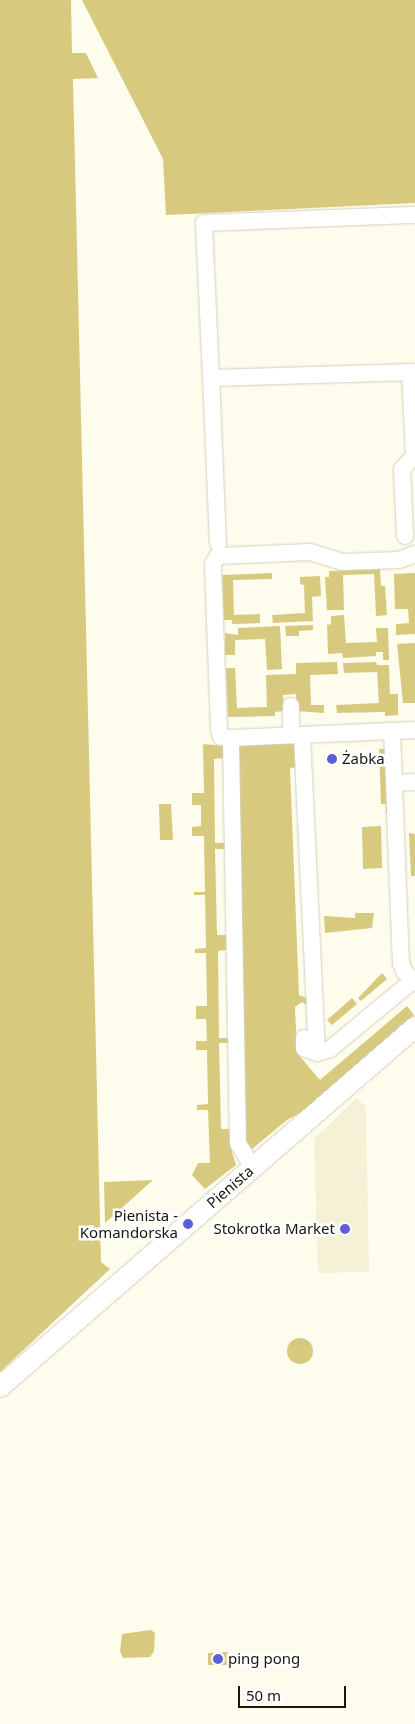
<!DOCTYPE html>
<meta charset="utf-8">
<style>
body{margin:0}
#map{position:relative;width:415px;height:1724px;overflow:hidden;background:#fefced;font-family:"Noto Sans",sans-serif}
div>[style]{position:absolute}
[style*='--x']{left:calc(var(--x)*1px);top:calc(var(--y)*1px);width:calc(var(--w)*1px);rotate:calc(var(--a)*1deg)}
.built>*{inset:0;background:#f5f1d6}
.green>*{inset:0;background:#d7ca7e}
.round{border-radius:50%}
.roads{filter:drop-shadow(0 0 1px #d3d0bd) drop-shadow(0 0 1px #d3d0bd)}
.minor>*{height:16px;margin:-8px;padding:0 8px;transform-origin:8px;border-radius:8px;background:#fff}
.tertiary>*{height:20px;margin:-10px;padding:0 10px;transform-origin:10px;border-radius:10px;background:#fff}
.dots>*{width:14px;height:14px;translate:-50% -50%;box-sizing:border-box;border:2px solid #fff;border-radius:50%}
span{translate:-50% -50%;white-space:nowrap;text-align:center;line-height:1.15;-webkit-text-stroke:5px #fff;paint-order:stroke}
.poi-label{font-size:15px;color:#171610}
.left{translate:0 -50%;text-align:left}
.right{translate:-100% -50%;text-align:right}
.street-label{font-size:15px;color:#171610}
.scale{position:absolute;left:238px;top:1686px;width:108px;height:22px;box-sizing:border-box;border:2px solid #171610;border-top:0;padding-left:6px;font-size:15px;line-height:18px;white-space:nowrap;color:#171610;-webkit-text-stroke:4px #fff;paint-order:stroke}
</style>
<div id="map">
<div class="built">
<div style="clip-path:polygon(357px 1098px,366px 1107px,369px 1272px,318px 1273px,314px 1139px)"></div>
</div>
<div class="green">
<div style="clip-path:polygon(0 0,71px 0,72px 53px,86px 53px,98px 78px,73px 79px,101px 1262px,110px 1269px,0 1372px)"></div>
<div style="clip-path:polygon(82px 0,415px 0,415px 203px,166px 215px,163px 159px)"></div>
<div style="clip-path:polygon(380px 569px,381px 586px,385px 586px,387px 615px,376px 616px,374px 574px,343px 575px,344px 610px,327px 610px,325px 577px,329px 577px,329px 571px)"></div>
<div style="clip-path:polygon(272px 573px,272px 579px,233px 580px,234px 615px,260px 614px,260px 623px,232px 624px,232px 620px,224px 620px,222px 575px)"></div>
<div style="clip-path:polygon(415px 573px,415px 634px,396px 635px,396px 624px,409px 623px,408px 609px,395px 609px,394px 574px)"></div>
<div style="clip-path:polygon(320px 576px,321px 596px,312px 597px,313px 621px,273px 623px,272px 615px,305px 613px,304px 585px,300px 584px,300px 577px)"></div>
<div style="clip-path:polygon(344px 615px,346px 643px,377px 642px,376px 628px,388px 628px,389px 660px,383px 660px,383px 652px,376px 652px,376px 656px,343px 658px,342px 653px,328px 654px,327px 625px,331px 624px,331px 616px)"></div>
<div style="clip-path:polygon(313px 625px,313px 630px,299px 631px,299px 636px,286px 636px,285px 626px)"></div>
<div style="clip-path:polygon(280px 626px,282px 669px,267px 670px,265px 639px,235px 640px,235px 655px,225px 655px,225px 633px,238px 635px,238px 628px)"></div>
<div style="clip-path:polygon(415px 643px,415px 703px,403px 703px,397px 644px)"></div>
<div style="clip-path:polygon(337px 662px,338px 674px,310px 675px,311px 705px,324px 705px,324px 713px,297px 711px,296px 694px,283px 695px,284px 711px,275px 712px,275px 716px,228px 717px,226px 668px,235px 668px,237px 708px,267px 707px,266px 675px,296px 674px,296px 663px)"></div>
<div style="clip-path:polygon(376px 662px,377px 665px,389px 665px,390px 694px,398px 694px,398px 715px,385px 716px,385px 712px,337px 713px,336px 705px,379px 703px,377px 672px,344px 673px,343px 663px)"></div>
<div style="clip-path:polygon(292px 743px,296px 748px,298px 767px,290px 768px,299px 995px,309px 999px,309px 1007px,302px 1002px,295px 1007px,297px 1053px,320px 1080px,407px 1006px,414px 1015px,307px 1109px,287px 1120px,252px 1149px,244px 1141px,236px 746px)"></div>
<div style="clip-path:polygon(203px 744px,223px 746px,224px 758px,214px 759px,215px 843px,226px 843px,226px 849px,215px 849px,217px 935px,227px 935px,227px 950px,218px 951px,219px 1038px,230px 1038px,230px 1043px,219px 1043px,221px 1129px,231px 1129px,230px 1145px,236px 1165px,205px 1189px,192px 1175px,198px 1163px,210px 1163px,208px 1110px,197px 1110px,197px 1105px,208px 1104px,207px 1050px,196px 1050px,196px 1041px,207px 1041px,206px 1019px,196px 1019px,196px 1006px,207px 1006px,206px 953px,195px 953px,195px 949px,206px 948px,205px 895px,194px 895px,194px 892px,205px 892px,204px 836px,192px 836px,192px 827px,201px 826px,201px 805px,192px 805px,192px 793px,204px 793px)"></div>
<div style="clip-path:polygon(379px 749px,387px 749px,390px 814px,386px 814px,386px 804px,381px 804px)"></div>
<div style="clip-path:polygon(159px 804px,171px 804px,173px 840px,160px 840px)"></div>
<div style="clip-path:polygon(381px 826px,382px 868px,363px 869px,362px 827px)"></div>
<div style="clip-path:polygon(409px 833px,415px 834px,415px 876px,411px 876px)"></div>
<div style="clip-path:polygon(355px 913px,374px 913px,372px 928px,325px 933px,324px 916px,355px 918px)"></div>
<div style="clip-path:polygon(382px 973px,387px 979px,361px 1001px,358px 998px)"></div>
<div style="clip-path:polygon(352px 998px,357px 1004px,332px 1025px,327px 1020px)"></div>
<div style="clip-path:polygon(153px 1180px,105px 1223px,104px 1182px)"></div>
<div class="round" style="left:287px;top:1338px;width:26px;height:26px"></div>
<div style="clip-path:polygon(151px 1630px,155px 1633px,154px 1651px,150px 1657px,123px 1658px,120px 1651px,122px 1634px)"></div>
<div style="clip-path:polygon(228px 1652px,228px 1665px,208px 1665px,208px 1653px)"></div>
</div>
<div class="roads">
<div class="minor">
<div style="--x:211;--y:378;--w:155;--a:-92.6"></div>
<div style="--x:204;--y:223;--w:211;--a:-2.2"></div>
<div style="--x:405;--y:536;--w:67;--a:-92.6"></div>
<div style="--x:402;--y:469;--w:18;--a:-47"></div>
<div style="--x:414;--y:456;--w:84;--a:-92.7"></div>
<div style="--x:218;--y:543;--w:165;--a:-92.4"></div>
<div style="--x:211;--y:378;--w:204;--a:-1.7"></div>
<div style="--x:291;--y:706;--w:29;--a:90"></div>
<div style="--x:392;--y:731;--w:232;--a:87.8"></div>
<div style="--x:401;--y:963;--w:9;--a:69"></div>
<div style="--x:404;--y:971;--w:16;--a:47"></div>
<div style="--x:302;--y:735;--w:318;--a:87.3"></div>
<div style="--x:317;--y:1053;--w:14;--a:-17"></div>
<div style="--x:330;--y:1049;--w:110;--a:-39.5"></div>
<div style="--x:231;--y:738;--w:184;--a:-2.5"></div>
<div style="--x:394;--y:783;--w:21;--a:-3"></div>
<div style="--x:304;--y:1038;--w:10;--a:90"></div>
<div style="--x:304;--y:1048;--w:14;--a:21"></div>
<div style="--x:253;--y:1168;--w:29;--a:-121"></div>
<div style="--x:238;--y:1143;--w:405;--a:-91"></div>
<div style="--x:231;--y:738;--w:10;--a:-174"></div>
<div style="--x:221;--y:737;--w:8;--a:-104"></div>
<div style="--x:219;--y:729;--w:165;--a:-92.1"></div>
<div style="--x:213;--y:564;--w:9;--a:-58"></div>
<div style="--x:218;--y:556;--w:92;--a:-2.5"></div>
<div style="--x:310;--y:552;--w:34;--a:17"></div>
<div style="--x:342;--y:562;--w:57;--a:-2"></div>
<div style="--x:399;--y:560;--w:17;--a:-21"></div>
</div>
<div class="tertiary">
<div style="--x:0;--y:1387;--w:549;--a:-40.94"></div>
</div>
</div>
<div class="dots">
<div style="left:332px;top:759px;background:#605ed6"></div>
<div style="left:188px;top:1224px;background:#605ed6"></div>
<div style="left:345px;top:1229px;background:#605ed6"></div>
<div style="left:218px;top:1659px;background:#605ed6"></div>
</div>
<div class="poi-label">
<span class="left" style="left:342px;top:759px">Żabka</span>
<span class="right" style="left:178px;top:1224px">Pienista -<br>Komandorska</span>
<span class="right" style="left:335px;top:1229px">Stokrotka Market</span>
<span class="left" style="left:228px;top:1659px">ping pong</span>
</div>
<div class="street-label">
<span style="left:230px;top:1187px;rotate:-41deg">Pienista</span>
</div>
<div class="scale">50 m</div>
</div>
